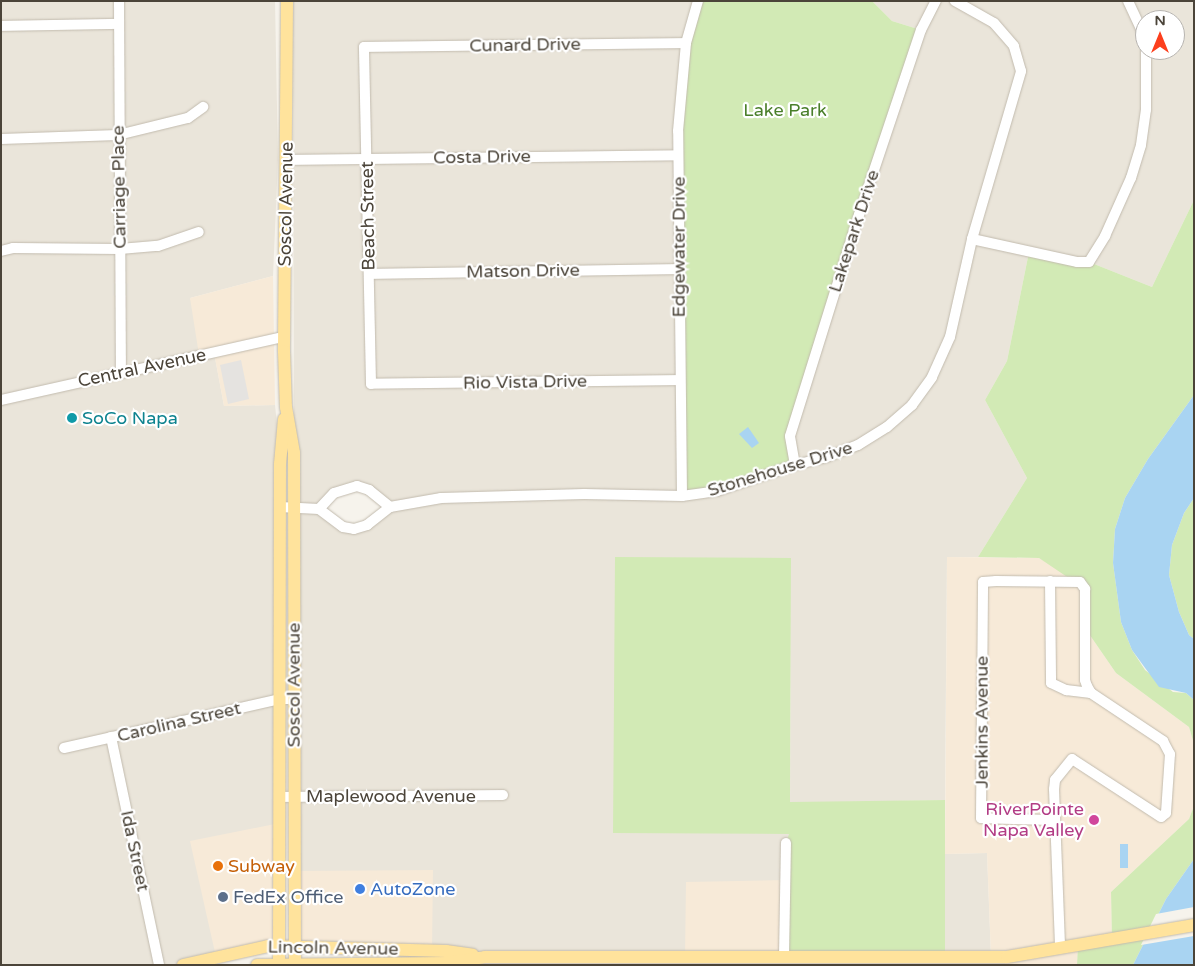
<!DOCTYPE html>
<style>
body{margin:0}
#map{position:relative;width:1195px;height:966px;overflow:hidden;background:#f6f3ec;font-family:"Varela Round",sans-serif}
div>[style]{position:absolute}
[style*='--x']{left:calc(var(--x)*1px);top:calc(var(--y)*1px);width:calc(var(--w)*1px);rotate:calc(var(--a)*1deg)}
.residential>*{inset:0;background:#eae5da}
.commercial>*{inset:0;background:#f7ead8}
.green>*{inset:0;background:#d2eab5}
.parking>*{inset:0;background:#e5e3e0}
.water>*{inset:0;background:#a9d4f2}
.pier>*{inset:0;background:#f6f3ec}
.roads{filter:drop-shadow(0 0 1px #c2bbae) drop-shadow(0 0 1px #c2bbae)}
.minor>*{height:10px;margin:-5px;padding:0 5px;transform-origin:5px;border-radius:5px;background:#fff}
.major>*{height:12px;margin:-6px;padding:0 6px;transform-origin:6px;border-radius:6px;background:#ffe39c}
.dots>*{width:14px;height:14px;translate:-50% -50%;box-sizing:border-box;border:2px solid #fff;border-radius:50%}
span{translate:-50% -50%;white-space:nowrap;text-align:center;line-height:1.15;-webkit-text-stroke:4.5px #fff;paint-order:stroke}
.street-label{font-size:18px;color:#4b4439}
.park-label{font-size:18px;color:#4a7f2a}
.culture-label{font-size:18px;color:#0d838f}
.left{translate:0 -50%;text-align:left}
.hotel-label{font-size:18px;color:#b23c85}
.right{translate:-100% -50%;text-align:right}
.food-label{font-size:18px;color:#c56008}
.shop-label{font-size:18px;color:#366cbe}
.service-label{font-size:18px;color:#4e5e75}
.frame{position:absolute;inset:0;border:2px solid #4b4439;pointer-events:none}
.north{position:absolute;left:1135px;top:10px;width:50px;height:50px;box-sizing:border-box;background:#fff;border:1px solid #b7b4b0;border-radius:50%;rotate:0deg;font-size:14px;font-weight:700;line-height:20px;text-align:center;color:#4b4439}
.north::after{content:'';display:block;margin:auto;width:18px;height:22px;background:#fc3f1d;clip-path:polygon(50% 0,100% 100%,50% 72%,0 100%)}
</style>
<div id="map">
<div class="residential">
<div style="clip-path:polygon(1px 1px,275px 1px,278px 160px,273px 276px,190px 298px,214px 352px,224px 406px,275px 405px,280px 454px,280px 823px,216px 957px,183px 965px,1px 965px)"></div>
<div style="clip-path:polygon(evenodd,293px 1px,698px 1px,790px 436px,921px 30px,892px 21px,872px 1px,1194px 1px,1194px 200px,1152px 287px,1089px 262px,1029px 252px,1007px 361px,985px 400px,1027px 478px,978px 557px,947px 557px,945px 800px,790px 803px,791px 558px,789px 834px,786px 880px,685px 957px,485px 957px,432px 950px,295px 871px,293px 1px,1145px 20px,1175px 20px,1175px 50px,1145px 50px,1145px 20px,293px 1px,345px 488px,369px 490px,390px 507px,354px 529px,319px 508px,345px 488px)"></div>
<div style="clip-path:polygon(987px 853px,991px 957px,945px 958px,945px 854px)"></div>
</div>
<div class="commercial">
<div style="clip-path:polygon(273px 276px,275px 405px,224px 406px,214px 353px,199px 355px,190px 298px)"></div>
<div style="clip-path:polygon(947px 557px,1039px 558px,1080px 582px,1085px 628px,1116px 673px,1189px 727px,1194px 744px,1194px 806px,1189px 819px,1111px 892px,1112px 939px,1078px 945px,1077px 965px,295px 965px,685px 956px,686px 882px,786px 880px,785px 956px,991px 957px,987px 853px,945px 854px)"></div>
<div style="clip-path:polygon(280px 823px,279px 946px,216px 957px,190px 841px)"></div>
<div style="clip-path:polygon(433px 870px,432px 950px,295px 946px,295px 871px)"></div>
</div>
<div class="green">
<div style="clip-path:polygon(698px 1px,872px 1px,892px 21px,921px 30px,790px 436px,795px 465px,682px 496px,678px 269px,686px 43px)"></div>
<div style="clip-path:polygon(1194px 200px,1194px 395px,1148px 459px,1125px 498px,1115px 529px,1113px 563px,1121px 622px,1132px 650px,1145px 670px,1173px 692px,1186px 693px,1194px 700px,1194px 744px,1189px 727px,1116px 673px,1085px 628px,1085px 589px,1039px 558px,978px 557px,1027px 478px,985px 400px,1007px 361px,1029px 252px,1089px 262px,1152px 287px)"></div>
<div style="clip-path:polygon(1194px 498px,1194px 639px,1189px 635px,1179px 612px,1169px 575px,1172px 545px,1184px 513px)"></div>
<div style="clip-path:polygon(615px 557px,791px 558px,790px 802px,945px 800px,945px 958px,784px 956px,786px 843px,789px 834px,613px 833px)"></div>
<div style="clip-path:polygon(1194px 806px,1194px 859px,1166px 899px,1133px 965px,1077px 965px,1078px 945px,1112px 939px,1111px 892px,1189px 819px)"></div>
</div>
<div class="parking">
<div style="clip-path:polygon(241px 360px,249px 399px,228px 404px,220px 365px)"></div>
</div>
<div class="water">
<div style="clip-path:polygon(1194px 395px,1194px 498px,1184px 513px,1172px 545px,1169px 575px,1179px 612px,1189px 635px,1194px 639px,1194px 700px,1186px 693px,1159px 687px,1132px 650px,1121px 622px,1113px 563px,1115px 529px,1125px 498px,1148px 459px)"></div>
<div style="clip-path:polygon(748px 427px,759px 443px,752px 448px,739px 434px)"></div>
<div style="clip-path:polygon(1120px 844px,1128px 844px,1128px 868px,1120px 868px)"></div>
<div style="clip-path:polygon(1194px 859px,1194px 965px,1133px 965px,1166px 899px)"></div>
</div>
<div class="pier">
<div style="clip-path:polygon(1194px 907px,1194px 936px,1141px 945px,1156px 914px)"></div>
</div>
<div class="roads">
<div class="minor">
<div style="--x:119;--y:1;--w:371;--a:89.7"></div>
<div style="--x:1128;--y:1;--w:31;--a:65"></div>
<div style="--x:1141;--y:29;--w:16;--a:75"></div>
<div style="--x:1;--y:26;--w:118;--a:-1"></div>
<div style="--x:1;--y:139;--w:117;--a:-2"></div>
<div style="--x:118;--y:135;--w:72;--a:-13.7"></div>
<div style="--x:188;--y:118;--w:19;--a:-36"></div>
<div style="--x:286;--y:160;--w:392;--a:-0.7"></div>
<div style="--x:972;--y:239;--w:107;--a:12.4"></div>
<div style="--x:1077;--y:262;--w:12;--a:0"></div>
<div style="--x:1089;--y:262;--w:31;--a:-58"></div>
<div style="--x:1105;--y:236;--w:64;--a:-65.9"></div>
<div style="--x:1131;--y:178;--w:34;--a:-73"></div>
<div style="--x:1141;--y:145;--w:35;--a:-82"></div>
<div style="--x:1146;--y:110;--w:60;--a:-90"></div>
<div style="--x:1;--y:251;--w:12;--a:-14"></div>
<div style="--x:13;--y:248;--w:107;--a:0.5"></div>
<div style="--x:120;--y:249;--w:38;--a:-5"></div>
<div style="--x:158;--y:246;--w:43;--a:-18.9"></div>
<div style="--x:369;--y:274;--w:309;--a:-0.9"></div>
<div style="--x:680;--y:380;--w:309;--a:179.3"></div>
<div style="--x:371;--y:384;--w:337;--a:-91.2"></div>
<div style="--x:364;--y:47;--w:322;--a:-0.7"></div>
<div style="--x:1;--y:400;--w:290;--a:-12.6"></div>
<div style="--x:795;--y:465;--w:29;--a:-100"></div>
<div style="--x:790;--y:436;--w:232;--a:-72.7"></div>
<div style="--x:859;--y:215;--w:195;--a:-71.5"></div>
<div style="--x:921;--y:30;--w:33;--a:-63"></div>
<div style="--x:682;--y:496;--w:365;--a:-90.6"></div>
<div style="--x:678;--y:131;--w:88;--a:-84.8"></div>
<div style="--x:686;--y:43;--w:44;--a:-74.1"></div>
<div style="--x:280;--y:507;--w:39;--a:3"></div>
<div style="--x:319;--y:509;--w:30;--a:37"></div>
<div style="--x:343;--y:527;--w:11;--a:10"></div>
<div style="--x:354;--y:529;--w:14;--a:-17"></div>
<div style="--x:367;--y:525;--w:29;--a:-38"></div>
<div style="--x:390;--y:507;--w:52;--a:-10"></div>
<div style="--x:441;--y:498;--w:143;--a:-1.6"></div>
<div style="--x:584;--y:494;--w:98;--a:1.2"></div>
<div style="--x:682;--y:496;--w:35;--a:-8"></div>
<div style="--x:717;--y:491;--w:82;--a:-18.4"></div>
<div style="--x:795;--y:465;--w:30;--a:-14"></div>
<div style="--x:824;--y:458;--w:36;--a:-21"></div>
<div style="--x:858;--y:445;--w:34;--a:-32"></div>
<div style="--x:887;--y:427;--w:33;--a:-41"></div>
<div style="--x:912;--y:405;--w:34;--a:-54"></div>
<div style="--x:932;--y:377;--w:44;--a:-65.8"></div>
<div style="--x:950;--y:337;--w:100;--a:-77.3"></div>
<div style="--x:972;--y:239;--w:175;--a:-73.7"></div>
<div style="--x:1021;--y:71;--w:26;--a:-106"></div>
<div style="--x:1014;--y:46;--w:30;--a:-131"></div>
<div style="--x:994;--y:23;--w:45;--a:-150.6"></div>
<div style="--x:319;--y:509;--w:22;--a:-47"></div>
<div style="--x:334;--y:493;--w:24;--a:-17"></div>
<div style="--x:357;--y:486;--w:13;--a:18"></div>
<div style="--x:369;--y:490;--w:27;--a:39"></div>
<div style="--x:1050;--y:581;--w:102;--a:89.4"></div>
<div style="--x:1051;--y:683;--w:17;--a:25"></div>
<div style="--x:1066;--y:690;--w:25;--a:7"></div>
<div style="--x:111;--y:737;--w:233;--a:78.1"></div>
<div style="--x:64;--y:748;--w:221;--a:-12.8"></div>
<div style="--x:280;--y:699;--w:14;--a:0"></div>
<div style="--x:280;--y:797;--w:223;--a:-0.5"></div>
<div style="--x:1055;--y:820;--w:74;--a:-178.5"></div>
<div style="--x:981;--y:818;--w:236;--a:-89.5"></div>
<div style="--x:983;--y:582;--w:13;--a:-4"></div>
<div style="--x:996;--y:581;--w:84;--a:0.7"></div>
<div style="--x:1080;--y:582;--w:9;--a:54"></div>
<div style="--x:1085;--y:589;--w:91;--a:90"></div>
<div style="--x:1085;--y:680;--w:6;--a:72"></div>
<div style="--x:1087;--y:686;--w:8;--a:60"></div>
<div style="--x:1091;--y:693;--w:87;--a:33.7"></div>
<div style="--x:1163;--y:741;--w:15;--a:62"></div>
<div style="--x:1170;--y:754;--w:59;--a:93.9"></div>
<div style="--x:1166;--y:813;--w:6;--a:141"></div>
<div style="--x:1161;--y:817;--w:106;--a:-146.9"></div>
<div style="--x:1072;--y:759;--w:27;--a:129"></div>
<div style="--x:1055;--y:780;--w:9;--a:96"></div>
<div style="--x:1054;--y:789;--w:159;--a:87.8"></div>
<div style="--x:784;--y:956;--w:113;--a:-89"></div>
</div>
<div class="major">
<div style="--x:287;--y:1;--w:350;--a:90.5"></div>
<div style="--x:284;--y:351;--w:56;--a:88"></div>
<div style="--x:286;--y:407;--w:47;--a:80.1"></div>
<div style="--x:294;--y:453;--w:512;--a:89.89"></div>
<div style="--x:183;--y:965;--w:87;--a:-12.6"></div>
<div style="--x:268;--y:946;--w:178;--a:1.6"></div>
<div style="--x:446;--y:951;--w:27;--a:8"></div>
<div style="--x:257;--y:965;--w:190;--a:-0.6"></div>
<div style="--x:447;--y:963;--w:38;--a:-9"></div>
<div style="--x:485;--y:957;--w:522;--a:0"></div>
<div style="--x:1007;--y:957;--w:190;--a:-9.7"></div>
<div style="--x:279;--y:965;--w:501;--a:-89.89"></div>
<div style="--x:280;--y:464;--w:45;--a:-84.9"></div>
</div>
</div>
<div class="dots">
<div style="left:72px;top:418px;background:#0f9aa8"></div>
<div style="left:1094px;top:820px;background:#d1479c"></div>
<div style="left:218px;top:866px;background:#e8710a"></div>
<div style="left:360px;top:889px;background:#3f7fe0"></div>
<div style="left:223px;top:897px;background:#5c6f8a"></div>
</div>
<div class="street-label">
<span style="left:525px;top:45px;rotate:-1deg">Cunard Drive</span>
<span style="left:482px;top:157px;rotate:-1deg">Costa Drive</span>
<span style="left:119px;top:187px;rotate:-91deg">Carriage Place</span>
<span style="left:286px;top:204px;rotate:-89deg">Soscol Avenue</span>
<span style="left:368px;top:216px;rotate:-91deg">Beach Street</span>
<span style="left:854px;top:231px;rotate:-72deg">Lakepark Drive</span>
<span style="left:679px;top:247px;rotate:-90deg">Edgewater Drive</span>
<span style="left:523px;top:271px;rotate:-1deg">Matson Drive</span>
<span style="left:142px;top:368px;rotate:-12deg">Central Avenue</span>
<span style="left:525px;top:382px;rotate:-1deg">Rio Vista Drive</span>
<span style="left:780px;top:469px;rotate:-17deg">Stonehouse Drive</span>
<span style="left:294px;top:685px;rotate:-90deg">Soscol Avenue</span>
<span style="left:179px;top:722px;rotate:-13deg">Carolina Street</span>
<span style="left:982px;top:722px;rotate:-90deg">Jenkins Avenue</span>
<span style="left:391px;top:796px">Maplewood Avenue</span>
<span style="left:135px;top:851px;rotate:78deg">Ida Street</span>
<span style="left:333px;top:948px;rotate:1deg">Lincoln Avenue</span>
</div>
<div class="park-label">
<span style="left:785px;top:110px">Lake Park</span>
</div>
<div class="culture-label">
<span class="left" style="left:82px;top:418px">SoCo Napa</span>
</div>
<div class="hotel-label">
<span class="right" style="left:1084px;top:820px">RiverPointe<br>Napa Valley</span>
</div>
<div class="food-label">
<span class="left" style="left:228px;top:866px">Subway</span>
</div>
<div class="shop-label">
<span class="left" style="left:370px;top:889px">AutoZone</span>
</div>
<div class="service-label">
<span class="left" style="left:233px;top:897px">FedEx Office</span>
</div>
<div class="frame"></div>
<div class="north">N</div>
</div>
